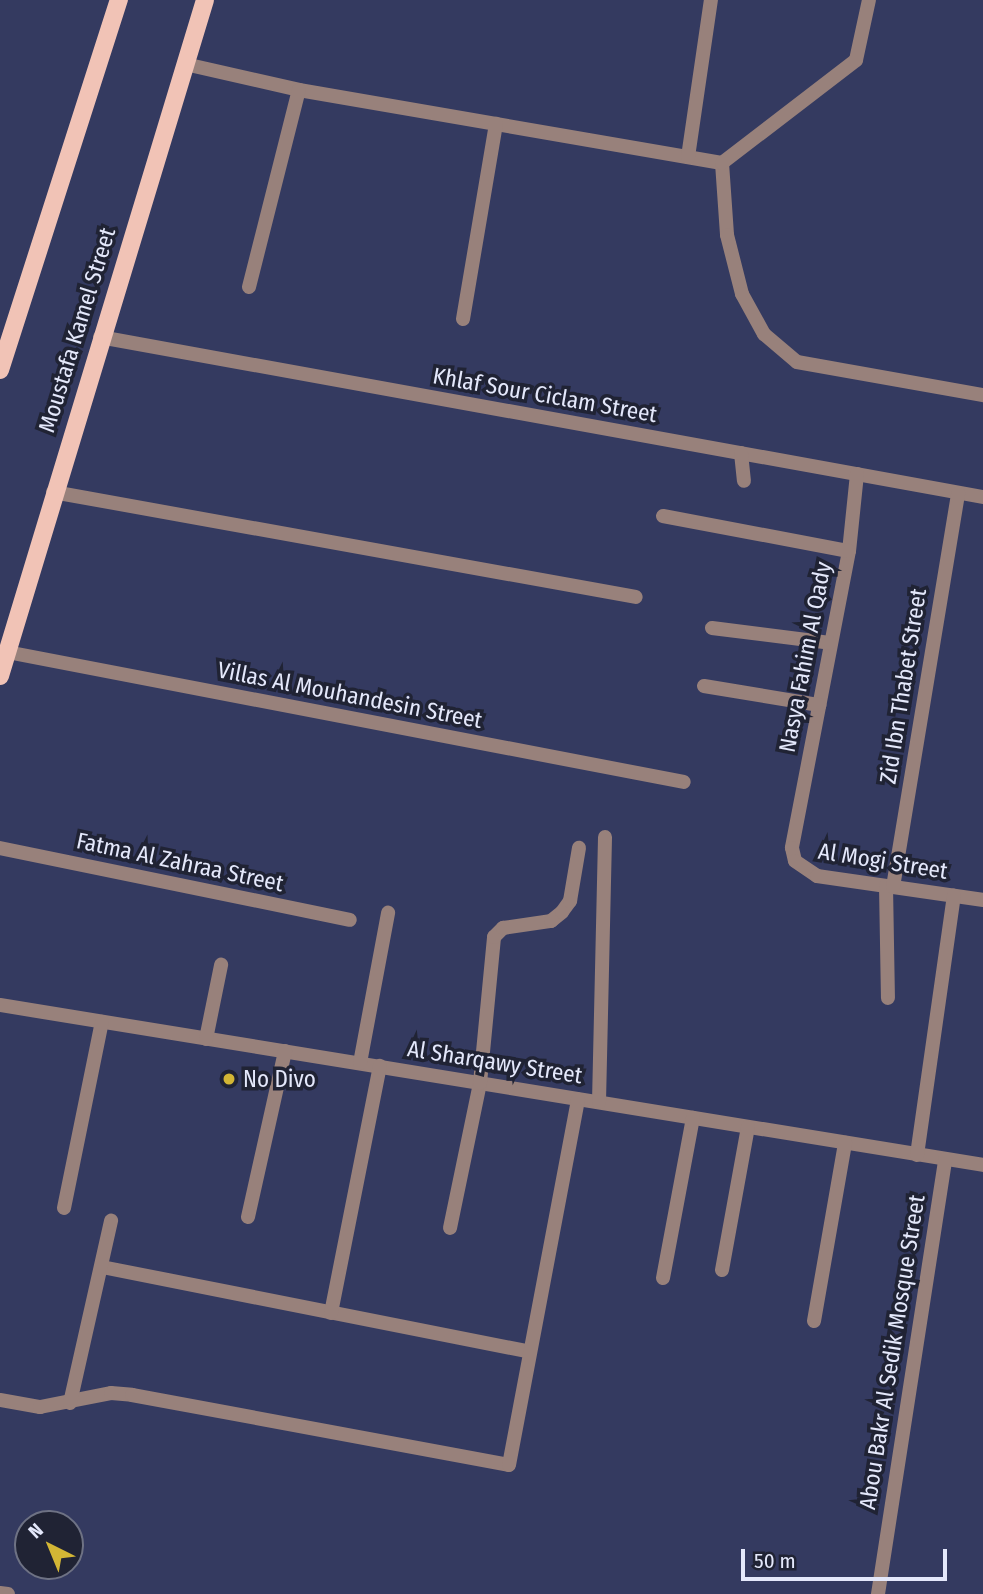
<!DOCTYPE html>
<style>
body{margin:0}
#map{position:relative;width:983px;height:1594px;overflow:hidden;background:#343a60;font-family:"Fira Sans Condensed",sans-serif}
div>[style]{position:absolute}
[style*='--x']{left:calc(var(--x)*1px);top:calc(var(--y)*1px);width:calc(var(--w)*1px);rotate:calc(var(--a)*1deg)}
.service>*{height:14px;margin:-7px;padding:0 7px;transform-origin:7px;border-radius:7px;background:#98817b}
.minor>*{height:14px;margin:-7px;padding:0 7px;transform-origin:7px;border-radius:7px;background:#98817b}
.primary>*{height:18px;margin:-9px;padding:0 9px;transform-origin:9px;border-radius:9px;background:#f1c3b6}
.dots>*{width:19px;height:19px;translate:-50% -50%;box-sizing:border-box;border:4px solid #202334;border-radius:50%}
span{translate:-50% -50%;white-space:nowrap;text-align:center;line-height:1.15;-webkit-text-stroke:7px #202334;paint-order:stroke}
.street-label{font-size:23px;color:#e4e8fb}
.poi-label{font-size:23px;color:#e4e8fb}
.left{translate:0 -50%;text-align:left}
.north{position:absolute;left:14px;top:1510px;width:70px;height:70px;box-sizing:border-box;background:#202334;border:2px solid #6e7284;border-radius:50%;rotate:317deg;font-size:19px;font-weight:700;line-height:28px;text-align:center;color:#e4e8fb}
.north::after{content:'';display:block;margin:auto;width:24px;height:32px;background:#d3b635;clip-path:polygon(50% 0,100% 100%,50% 72%,0 100%)}
.scale{position:absolute;left:741px;top:1549px;width:206px;height:32px;box-sizing:border-box;border:4px solid #e4e8fb;border-top:0;padding-left:9px;font-size:21px;line-height:24px;white-space:nowrap;color:#e4e8fb;-webkit-text-stroke:5px #202334;paint-order:stroke}
</style>
<div id="map">
<div class="service">
<div style="--x:185;--y:64;--w:117;--a:12.8"></div>
<div style="--x:299;--y:90;--w:429;--a:9.8"></div>
<div style="--x:722;--y:163;--w:72;--a:86"></div>
<div style="--x:727;--y:235;--w:61;--a:75.7"></div>
<div style="--x:742;--y:294;--w:46;--a:61.2"></div>
<div style="--x:764;--y:334;--w:43;--a:40.3"></div>
<div style="--x:797;--y:362;--w:189;--a:10.1"></div>
<div style="--x:688;--y:157;--w:159;--a:-81.7"></div>
<div style="--x:722;--y:163;--w:169;--a:-37.5"></div>
<div style="--x:856;--y:60;--w:61;--a:-77.8"></div>
<div style="--x:249;--y:287;--w:203;--a:-75.8"></div>
<div style="--x:463;--y:319;--w:198;--a:-80.4"></div>
</div>
<div class="minor">
<div style="--x:100;--y:337;--w:897;--a:10.27"></div>
<div style="--x:741;--y:453;--w:28;--a:84"></div>
<div style="--x:857;--y:474;--w:77;--a:95.9"></div>
<div style="--x:849;--y:551;--w:302;--a:100.9"></div>
<div style="--x:792;--y:848;--w:13;--a:77"></div>
<div style="--x:795;--y:861;--w:27;--a:34"></div>
<div style="--x:817;--y:876;--w:168;--a:8.2"></div>
<div style="--x:53;--y:492;--w:592;--a:10.21"></div>
<div style="--x:663;--y:516;--w:189;--a:10.7"></div>
<div style="--x:712;--y:628;--w:119;--a:7.2"></div>
<div style="--x:7;--y:652;--w:689;--a:10.87"></div>
<div style="--x:704;--y:686;--w:117;--a:9.4"></div>
<div style="--x:0;--y:848;--w:357;--a:11.6"></div>
<div style="--x:886;--y:886;--w:112;--a:89"></div>
<div style="--x:893;--y:887;--w:399;--a:-80.6"></div>
<div style="--x:0;--y:1005;--w:996;--a:9.24"></div>
<div style="--x:206;--y:1039;--w:76;--a:-78.5"></div>
<div style="--x:360;--y:1063;--w:153;--a:-79.4"></div>
<div style="--x:599;--y:1102;--w:265;--a:-88.7"></div>
<div style="--x:917;--y:1155;--w:262;--a:-81.9"></div>
<div style="--x:64;--y:1208;--w:190;--a:-78.5"></div>
<div style="--x:248;--y:1217;--w:170;--a:-77.4"></div>
<div style="--x:450;--y:1228;--w:148;--a:-78.3"></div>
<div style="--x:480;--y:1083;--w:147;--a:-84.5"></div>
<div style="--x:494;--y:937;--w:13;--a:-45"></div>
<div style="--x:503;--y:928;--w:49;--a:-8.3"></div>
<div style="--x:551;--y:921;--w:14;--a:-39"></div>
<div style="--x:562;--y:912;--w:14;--a:-54"></div>
<div style="--x:570;--y:901;--w:54;--a:-80.4"></div>
<div style="--x:102;--y:1267;--w:436;--a:11.2"></div>
<div style="--x:722;--y:1270;--w:145;--a:-79.7"></div>
<div style="--x:663;--y:1278;--w:163;--a:-79.4"></div>
<div style="--x:331;--y:1313;--w:252;--a:-78.8"></div>
<div style="--x:814;--y:1321;--w:181;--a:-80.1"></div>
<div style="--x:0;--y:1400;--w:41;--a:9.9"></div>
<div style="--x:40;--y:1407;--w:72;--a:-11.2"></div>
<div style="--x:111;--y:1393;--w:21;--a:5"></div>
<div style="--x:132;--y:1395;--w:383;--a:10.5"></div>
<div style="--x:509;--y:1465;--w:372;--a:-79.3"></div>
<div style="--x:70;--y:1403;--w:187;--a:-77.3"></div>
<div style="--x:0;--y:1593;--w:8;--a:7"></div>
<div style="--x:878;--y:1594;--w:440;--a:-81.2"></div>
</div>
<div class="primary">
<div style="--x:0;--y:370;--w:389;--a:-72.2"></div>
<div style="--x:0;--y:676;--w:706;--a:-73.13"></div>
</div>
<div class="dots">
<div style="left:229px;top:1079px;background:#d3b635"></div>
</div>
<div class="street-label">
<span style="left:77px;top:330px;rotate:-73deg">Moustafa Kamel Street</span>
<span style="left:545px;top:395px;rotate:10deg">Khlaf Sour Ciclam Street</span>
<span style="left:805px;top:657px;rotate:-79deg">Nasya Fahim Al Qady</span>
<span style="left:903px;top:686px;rotate:-81deg">Zid Ibn Thabet Street</span>
<span style="left:350px;top:695px;rotate:11deg">Villas Al Mouhandesin Street</span>
<span style="left:883px;top:861px;rotate:9deg">Al Mogi Street</span>
<span style="left:180px;top:862px;rotate:12deg">Fatma Al Zahraa Street</span>
<span style="left:495px;top:1062px;rotate:9deg">Al Sharqawy Street</span>
<span style="left:892px;top:1352px;rotate:-81deg">Abou Bakr Al Sedik Mosque Street</span>
</div>
<div class="poi-label">
<span class="left" style="left:243px;top:1079px">No Divo</span>
</div>
<div class="north">N</div>
<div class="scale">50 m</div>
</div>
